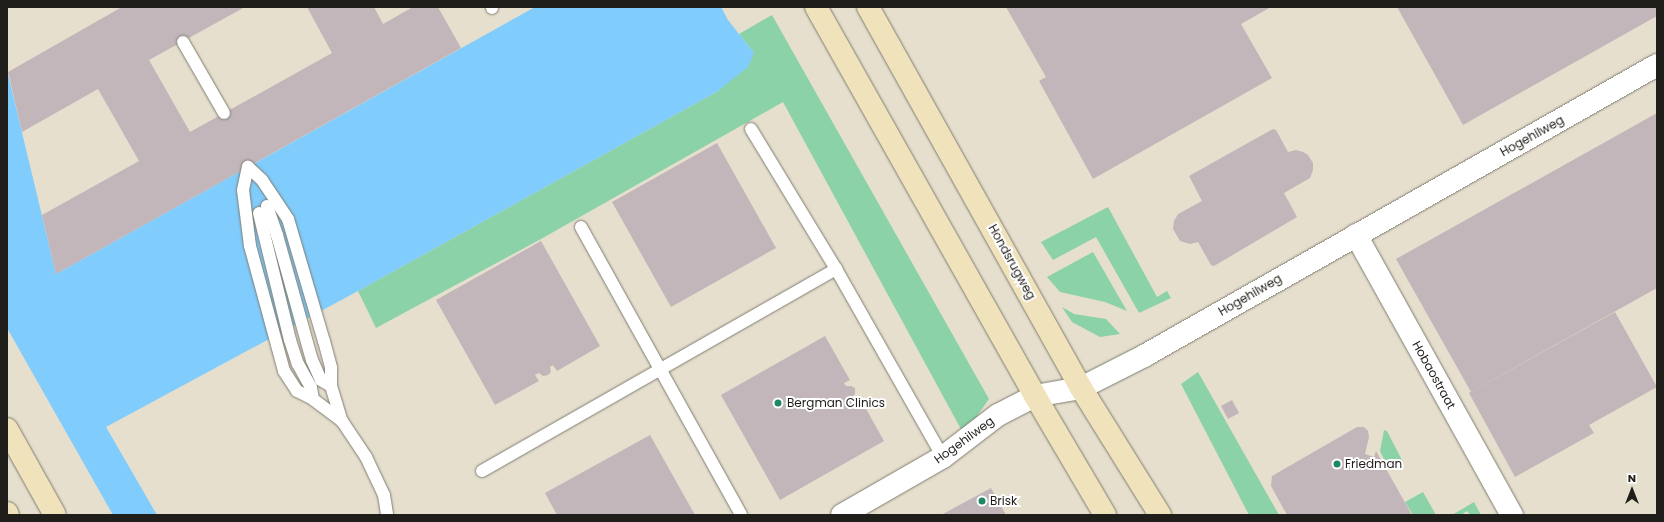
<!DOCTYPE html>
<style>
body{margin:0}
#map{position:relative;width:1664px;height:522px;overflow:hidden;background:#eeeadf;font-family:Poppins,sans-serif}
div>[style]{position:absolute}
[style*='--x']{left:calc(var(--x)*1px);top:calc(var(--y)*1px);width:calc(var(--w)*1px);rotate:calc(var(--a)*1deg)}
.built>*{inset:0;background:#e6dfcd}
.green>*{inset:0;background:#8bd2a8}
.water>*{inset:0;background:#80ccfd}
.building>*{inset:0;background:#c2b6ba}
.roads{filter:drop-shadow(0 0 1px #7f7c72) drop-shadow(0 0 1px #7f7c72)}
.lane>*{height:12px;margin:-6px;padding:0 6px;transform-origin:6px;border-radius:6px;background:#fff}
.street>*{height:22px;margin:-11px;padding:0 11px;transform-origin:11px;border-radius:11px;background:#fff}
.secondary>*{height:22px;margin:-11px;padding:0 11px;transform-origin:11px;border-radius:11px;background:#f0e2bb}
.dots>*{width:11px;height:11px;translate:-50% -50%;box-sizing:border-box;border:2px solid #fff;border-radius:50%}
span{translate:-50% -50%;white-space:nowrap;text-align:center;line-height:1.15;-webkit-text-stroke:4px #fff;paint-order:stroke}
.street-label{font-size:12px;color:#201e1a}
.poi-label{font-size:12px;color:#201e1a}
.left{translate:0 -50%;text-align:left}
.frame{position:absolute;inset:0;border:8px solid #201e1a;pointer-events:none}
.north{position:absolute;left:1612px;top:470px;width:40px;height:40px;-webkit-text-stroke:3px #fff;paint-order:stroke;rotate:0deg;font-size:11px;font-weight:700;line-height:16px;text-align:center;color:#201e1a}
.north::after{content:'';display:block;margin:auto;width:14px;height:18px;background:#201e1a;clip-path:polygon(50% 0,100% 100%,50% 72%,0 100%)}
</style>
<div id="map">
<div class="built">
<div style="clip-path:polygon(7px 7px,1657px 7px,1657px 515px,7px 515px)"></div>
</div>
<div class="green">
<div style="clip-path:polygon(772px 15px,989px 399px,970px 426px,962px 431px,783px 102px,541px 239px,376px 328px,358px 291px,718px 91px,754px 53px,739px 34px)"></div>
<div style="clip-path:polygon(1108px 207px,1157px 297px,1167px 291px,1171px 298px,1139px 313px,1096px 237px,1053px 260px,1041px 242px)"></div>
<div style="clip-path:polygon(1093px 252px,1127px 311px,1105px 302px,1060px 292px,1047px 277px)"></div>
<div style="clip-path:polygon(1062px 307px,1074px 314px,1106px 319px,1120px 334px,1100px 337px,1072px 322px)"></div>
<div style="clip-path:polygon(1198px 372px,1279px 515px,1249px 515px,1181px 384px)"></div>
<div style="clip-path:polygon(1384px 430px,1387px 431px,1403px 462px,1389px 470px,1380px 451px)"></div>
<div style="clip-path:polygon(1423px 492px,1436px 515px,1413px 515px,1405px 502px)"></div>
<div style="clip-path:polygon(1474px 502px,1481px 515px,1470px 515px,1467px 511px,1461px 515px,1452px 515px)"></div>
</div>
<div class="water">
<div style="clip-path:polygon(535px 7px,721px 7px,728px 20px,754px 53px,748px 67px,718px 91px,358px 291px,106px 427px,157px 515px,113px 515px,7px 328px,7px 70px,56px 274px)"></div>
</div>
<div class="building">
<div style="clip-path:polygon(122px 7px,245px 7px,149px 60px,190px 132px,332px 53px,307px 7px,374px 7px,383px 24px,413px 7px,438px 7px,461px 48px,56px 274px,42px 215px,139px 161px,98px 89px,22px 132px,8px 72px)"></div>
<div style="clip-path:polygon(1006px 7px,1271px 7px,1241px 24px,1272px 78px,1093px 179px,1039px 81px,1046px 77px)"></div>
<div style="clip-path:polygon(1397px 7px,1657px 7px,1657px 16px,1463px 125px)"></div>
<div style="clip-path:polygon(1657px 113px,1657px 288px,1471px 392px,1396px 259px)"></div>
<div style="clip-path:polygon(1273px 129px,1276px 130px,1288px 152px,1296px 150px,1303px 152px,1308px 155px,1313px 163px,1313px 170px,1310px 178px,1284px 193px,1297px 217px,1214px 266px,1211px 265px,1198px 242px,1190px 244px,1180px 241px,1173px 229px,1174px 221px,1178px 214px,1202px 201px,1189px 176px)"></div>
<div style="clip-path:polygon(717px 143px,776px 248px,671px 307px,612px 202px)"></div>
<div style="clip-path:polygon(541px 241px,600px 346px,557px 371px,553px 365px,550px 367px,551px 372px,548px 375px,543px 376px,539px 373px,535px 375px,539px 381px,495px 405px,436px 300px)"></div>
<div style="clip-path:polygon(1615px 312px,1657px 387px,1589px 425px,1594px 433px,1515px 477px,1469px 393px)"></div>
<div style="clip-path:polygon(825px 336px,850px 380px,844px 383px,846px 386px,851px 386px,855px 388px,855px 394px,852px 397px,854px 401px,860px 398px,884px 441px,780px 500px,721px 395px)"></div>
<div style="clip-path:polygon(1232px 400px,1239px 413px,1228px 419px,1221px 406px)"></div>
<div style="clip-path:polygon(1357px 427px,1364px 427px,1368px 431px,1369px 437px,1365px 454px,1374px 457px,1376px 451px,1412px 515px,1287px 515px,1271px 486px,1272px 476px)"></div>
<div style="clip-path:polygon(650px 435px,695px 515px,557px 515px,545px 493px)"></div>
<div style="clip-path:polygon(991px 488px,1006px 515px,941px 515px)"></div>
</div>
<div class="roads">
<div class="lane">
<div style="--x:492;--y:7;--w:1;--a:90"></div>
<div style="--x:183;--y:42;--w:82;--a:60"></div>
<div style="--x:751;--y:129;--w:164;--a:58.7"></div>
<div style="--x:836;--y:269;--w:216;--a:60.4"></div>
<div style="--x:267;--y:206;--w:31;--a:71"></div>
<div style="--x:277;--y:235;--w:130;--a:74.4"></div>
<div style="--x:312;--y:360;--w:22;--a:66"></div>
<div style="--x:321;--y:380;--w:12;--a:31"></div>
<div style="--x:259;--y:213;--w:131;--a:76.3"></div>
<div style="--x:290;--y:340;--w:25;--a:72"></div>
<div style="--x:298;--y:364;--w:26;--a:61"></div>
<div style="--x:311;--y:387;--w:12;--a:81"></div>
<div style="--x:581;--y:227;--w:329;--a:60.9"></div>
<div style="--x:342;--y:421;--w:36;--a:-143"></div>
<div style="--x:313;--y:399;--w:18;--a:-153"></div>
<div style="--x:297;--y:391;--w:24;--a:-123"></div>
<div style="--x:284;--y:371;--w:130;--a:-105.2"></div>
<div style="--x:250;--y:246;--w:56;--a:-97.1"></div>
<div style="--x:243;--y:190;--w:24;--a:-78"></div>
<div style="--x:248;--y:167;--w:19;--a:43"></div>
<div style="--x:262;--y:180;--w:47;--a:56.3"></div>
<div style="--x:288;--y:219;--w:127;--a:73.6"></div>
<div style="--x:324;--y:341;--w:28;--a:75"></div>
<div style="--x:331;--y:368;--w:18;--a:90"></div>
<div style="--x:331;--y:386;--w:37;--a:73"></div>
<div style="--x:342;--y:421;--w:43;--a:56.3"></div>
<div style="--x:366;--y:457;--w:42;--a:64.7"></div>
<div style="--x:384;--y:495;--w:20;--a:81"></div>
<div style="--x:482;--y:471;--w:408;--a:-29.7"></div>
</div>
<div class="street">
<div style="--x:1356;--y:235;--w:321;--a:60.9"></div>
<div style="--x:842;--y:515;--w:116;--a:-29.9"></div>
<div style="--x:943;--y:457;--w:69;--a:-37.4"></div>
<div style="--x:998;--y:415;--w:42;--a:-27.2"></div>
<div style="--x:1035;--y:396;--w:47;--a:-9.9"></div>
<div style="--x:1081;--y:388;--w:71;--a:-26.9"></div>
<div style="--x:1144;--y:356;--w:590;--a:-29.56"></div>
</div>
<div class="secondary">
<div style="--x:816;--y:7;--w:446;--a:60.6"></div>
<div style="--x:1035;--y:396;--w:138;--a:59.5"></div>
<div style="--x:868;--y:7;--w:436;--a:60.8"></div>
<div style="--x:1081;--y:388;--w:150;--a:58.1"></div>
<div style="--x:7;--y:429;--w:98;--a:60.8"></div>
<div style="--x:7;--y:513;--w:2;--a:63"></div>
</div>
</div>
<div class="dots">
<div style="left:778px;top:403px;background:#1c8865"></div>
<div style="left:1337px;top:464px;background:#1c8865"></div>
<div style="left:982px;top:501px;background:#1c8865"></div>
</div>
<div class="street-label">
<span style="left:1532px;top:136px;rotate:-29deg">Hogehilweg</span>
<span style="left:1012px;top:262px;rotate:61deg">Hondsrugweg</span>
<span style="left:1250px;top:295px;rotate:-30deg">Hogehilweg</span>
<span style="left:1434px;top:375px;rotate:61deg">Hobaostraat</span>
<span style="left:964px;top:440px;rotate:-36deg">Hogehilweg</span>
</div>
<div class="poi-label">
<span class="left" style="left:787px;top:403px">Bergman Clinics</span>
<span class="left" style="left:1345px;top:464px">Friedman</span>
<span class="left" style="left:990px;top:501px">Brisk</span>
</div>
<div class="frame"></div>
<div class="north">N</div>
</div>
